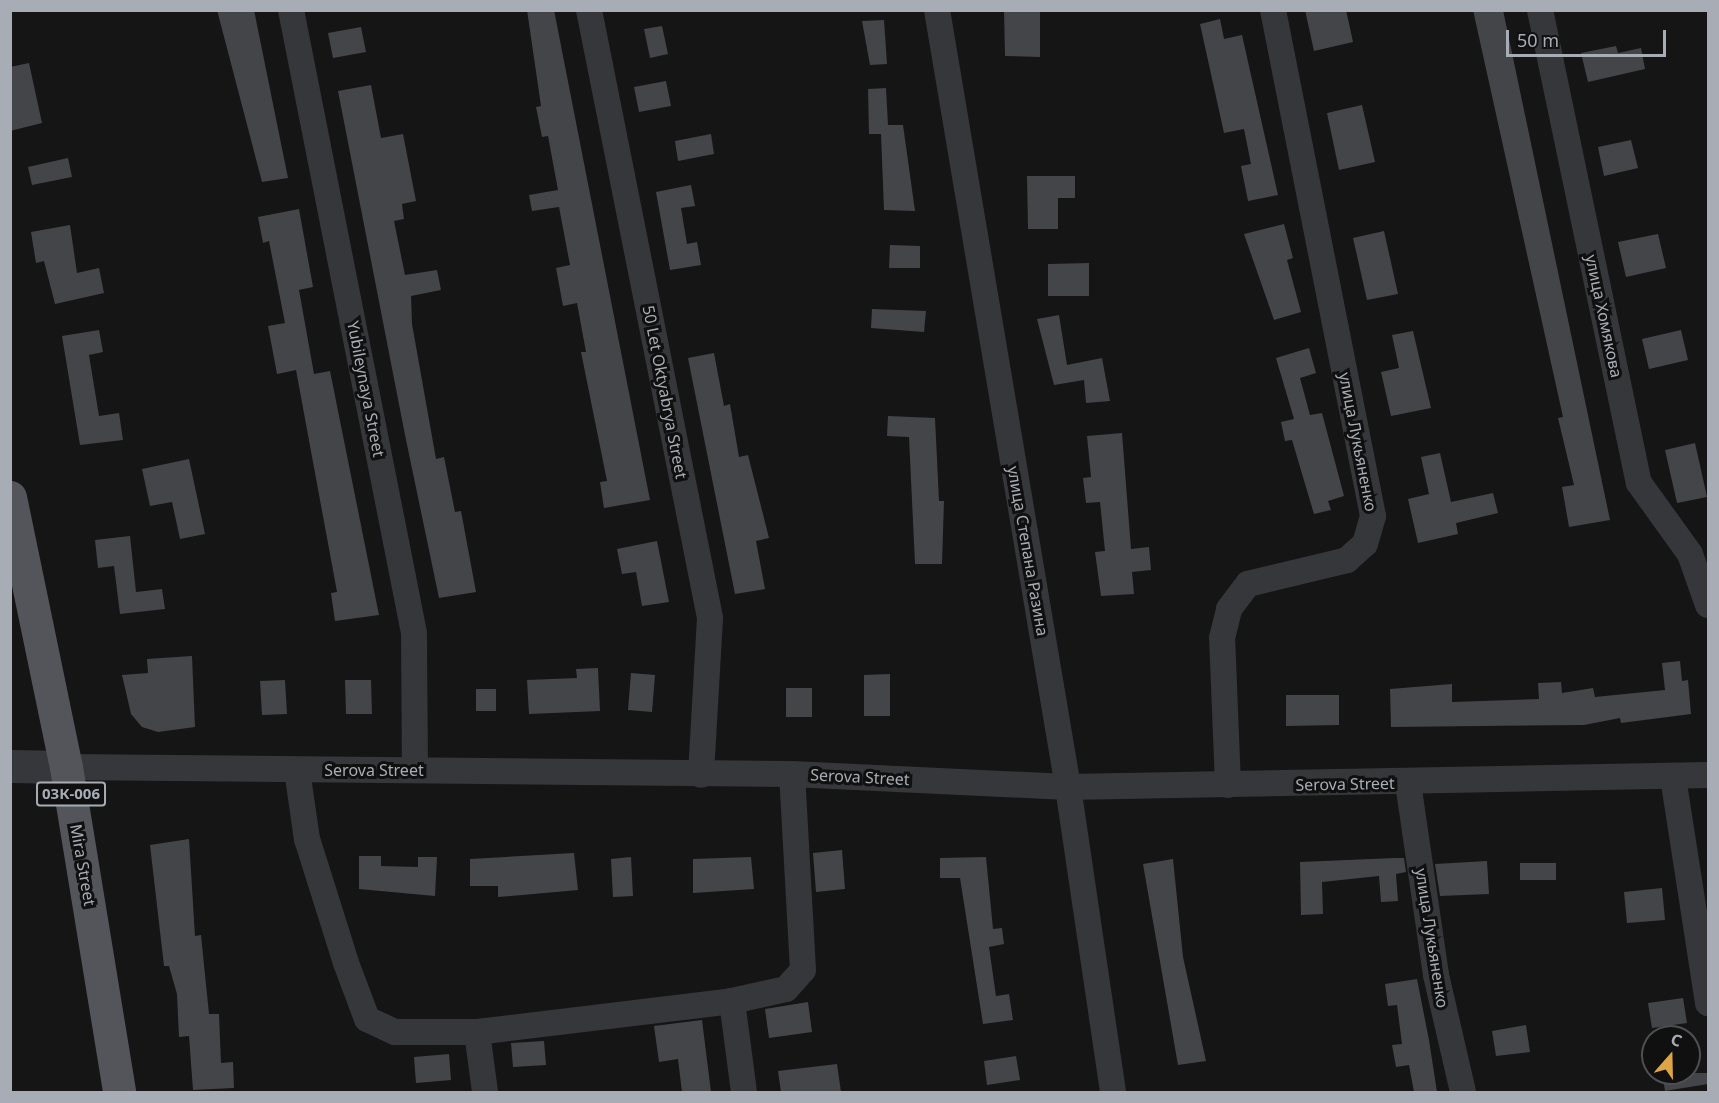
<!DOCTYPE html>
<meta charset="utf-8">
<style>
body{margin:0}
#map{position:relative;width:1719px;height:1103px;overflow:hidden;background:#151516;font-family:"Noto Sans",sans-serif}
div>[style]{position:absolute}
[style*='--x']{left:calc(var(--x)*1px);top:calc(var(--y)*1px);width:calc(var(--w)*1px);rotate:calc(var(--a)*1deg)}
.building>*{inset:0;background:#444549}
.minor>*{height:26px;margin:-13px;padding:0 13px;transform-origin:13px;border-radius:13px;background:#36373b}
.tertiary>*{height:33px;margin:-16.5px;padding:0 16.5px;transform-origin:16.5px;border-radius:16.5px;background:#36373b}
.primary>*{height:33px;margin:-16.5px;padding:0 16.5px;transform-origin:16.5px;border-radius:16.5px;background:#53555a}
span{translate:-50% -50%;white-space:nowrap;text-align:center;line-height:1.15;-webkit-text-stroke:6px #101011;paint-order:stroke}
.shield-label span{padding:2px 4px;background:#101011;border:2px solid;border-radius:4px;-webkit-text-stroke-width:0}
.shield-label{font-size:15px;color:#a8adb5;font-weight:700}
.street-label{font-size:16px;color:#a8adb5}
.frame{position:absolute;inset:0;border:12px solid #a8adb5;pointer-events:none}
.north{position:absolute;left:1641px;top:1025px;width:60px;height:60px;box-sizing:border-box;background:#101011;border:2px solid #4d4f53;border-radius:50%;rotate:20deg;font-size:16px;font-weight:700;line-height:24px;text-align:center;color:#a8adb5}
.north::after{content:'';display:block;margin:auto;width:21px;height:27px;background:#dda546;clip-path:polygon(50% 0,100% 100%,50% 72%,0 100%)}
.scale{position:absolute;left:1506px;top:30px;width:160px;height:27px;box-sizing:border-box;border:3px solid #a8adb5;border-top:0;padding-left:8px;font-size:18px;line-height:21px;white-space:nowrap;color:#a8adb5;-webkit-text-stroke:4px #101011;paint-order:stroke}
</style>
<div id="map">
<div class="building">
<div style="clip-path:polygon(217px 10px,254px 10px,288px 178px,262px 182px)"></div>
<div style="clip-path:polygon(527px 10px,554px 10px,650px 500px,604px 508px,600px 482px,607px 481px,581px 352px,586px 352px,577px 303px,563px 306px,556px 268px,570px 265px,559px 207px,532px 211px,529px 195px,558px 190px,548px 136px,542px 137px,536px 107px,541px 106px)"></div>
<div style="clip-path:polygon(1004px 10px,1040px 10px,1040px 57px,1005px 56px)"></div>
<div style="clip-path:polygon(1305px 10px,1346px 10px,1353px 42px,1314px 51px)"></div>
<div style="clip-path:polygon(1473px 10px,1503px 10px,1610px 520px,1569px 527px,1562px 487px,1574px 485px,1558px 418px,1563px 417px)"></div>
<div style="clip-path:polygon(1220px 19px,1224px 39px,1242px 35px,1278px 195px,1248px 201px,1241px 166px,1251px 164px,1244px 129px,1224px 133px,1200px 24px)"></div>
<div style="clip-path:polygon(884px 20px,887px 64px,870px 65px,862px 21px)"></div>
<div style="clip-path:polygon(662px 26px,668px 54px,650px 58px,644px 29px)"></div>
<div style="clip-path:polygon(361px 27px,366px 52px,333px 58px,328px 33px)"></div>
<div style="clip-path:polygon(1616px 46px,1618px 53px,1641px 48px,1645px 69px,1588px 82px,1581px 53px)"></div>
<div style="clip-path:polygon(29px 63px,42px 123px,10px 131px,10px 67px)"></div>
<div style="clip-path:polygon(666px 81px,671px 106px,639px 112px,634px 87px)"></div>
<div style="clip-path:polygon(371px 85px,381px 138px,403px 134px,416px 201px,402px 204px,404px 219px,394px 221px,405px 275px,437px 270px,441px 290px,411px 296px,412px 324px,436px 459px,444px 457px,455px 512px,461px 511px,476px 592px,439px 598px,405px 435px,338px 91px)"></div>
<div style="clip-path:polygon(886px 88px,888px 125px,903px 125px,915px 211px,884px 210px,881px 134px,869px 134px,868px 89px)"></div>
<div style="clip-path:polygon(1362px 105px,1375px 162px,1339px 170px,1327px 113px)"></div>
<div style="clip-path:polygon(711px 134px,714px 154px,678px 161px,675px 141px)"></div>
<div style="clip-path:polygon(1631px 140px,1638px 168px,1604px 176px,1598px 147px)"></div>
<div style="clip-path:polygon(68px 158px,72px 177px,32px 185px,28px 167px)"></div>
<div style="clip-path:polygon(1027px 176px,1075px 176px,1075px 198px,1058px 198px,1058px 229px,1028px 229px)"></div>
<div style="clip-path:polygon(691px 185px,695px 206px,681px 208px,687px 244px,697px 242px,701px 265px,670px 270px,656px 192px)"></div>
<div style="clip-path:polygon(299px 209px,313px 287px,299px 290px,314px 374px,330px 371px,379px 615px,335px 621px,331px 593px,337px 592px,296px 370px,277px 374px,268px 326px,285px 323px,269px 241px,263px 243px,258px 217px)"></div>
<div style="clip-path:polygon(1284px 224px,1293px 258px,1287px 260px,1301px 312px,1274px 320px,1244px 234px)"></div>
<div style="clip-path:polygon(70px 225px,77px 273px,99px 268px,104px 293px,55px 304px,44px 261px,36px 263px,31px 232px)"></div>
<div style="clip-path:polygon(1384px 231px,1398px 294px,1367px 300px,1353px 238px)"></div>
<div style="clip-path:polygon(1658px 234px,1666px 268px,1626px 277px,1618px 242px)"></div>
<div style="clip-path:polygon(890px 245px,920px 246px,920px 268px,889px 268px)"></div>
<div style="clip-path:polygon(1089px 263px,1089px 296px,1048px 296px,1048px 264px)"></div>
<div style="clip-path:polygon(872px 309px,926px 311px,924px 332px,871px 328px)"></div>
<div style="clip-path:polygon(1059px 315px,1067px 365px,1102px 358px,1110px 401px,1086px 403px,1084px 380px,1054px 385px,1037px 319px)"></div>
<div style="clip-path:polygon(99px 330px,103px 352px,89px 355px,99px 416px,119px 413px,123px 440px,80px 445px,62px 336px)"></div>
<div style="clip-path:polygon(1681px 330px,1688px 360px,1649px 369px,1642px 339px)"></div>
<div style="clip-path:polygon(1413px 331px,1431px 408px,1391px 416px,1381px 372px,1399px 368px,1392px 335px)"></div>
<div style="clip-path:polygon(1309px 348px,1316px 373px,1300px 378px,1310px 415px,1322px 413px,1344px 496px,1328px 501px,1331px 510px,1314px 514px,1292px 440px,1285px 441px,1281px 422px,1294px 419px,1276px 358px)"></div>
<div style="clip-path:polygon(714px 353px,724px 406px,730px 404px,739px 457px,748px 455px,769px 538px,756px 541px,765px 589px,735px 594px,688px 358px)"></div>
<div style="clip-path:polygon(888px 416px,935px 418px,939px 501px,944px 501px,942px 564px,915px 564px,909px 437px,887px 436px)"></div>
<div style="clip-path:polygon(1122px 433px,1131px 549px,1149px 547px,1151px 570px,1132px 572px,1134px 594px,1101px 596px,1095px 552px,1105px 551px,1100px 502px,1086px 503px,1083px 478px,1091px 477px,1087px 436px)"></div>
<div style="clip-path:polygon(1695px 443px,1707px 497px,1677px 503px,1665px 450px)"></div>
<div style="clip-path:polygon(1440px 453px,1451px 502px,1493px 493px,1498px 513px,1456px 523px,1458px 534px,1418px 543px,1408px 499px,1429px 494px,1421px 457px)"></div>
<div style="clip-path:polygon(189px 459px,205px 534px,180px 539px,172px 502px,150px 506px,142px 469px)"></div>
<div style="clip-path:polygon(130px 536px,136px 592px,162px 589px,165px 609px,120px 614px,114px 566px,98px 568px,95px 540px)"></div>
<div style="clip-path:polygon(657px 541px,669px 602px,642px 606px,636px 572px,622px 574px,617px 549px)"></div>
<div style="clip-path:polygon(192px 656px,195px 727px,158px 732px,142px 727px,131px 714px,122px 675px,148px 673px,147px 659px)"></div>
<div style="clip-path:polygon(1680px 661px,1682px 681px,1688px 680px,1691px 714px,1621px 723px,1620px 718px,1584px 725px,1391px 727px,1390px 689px,1452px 684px,1452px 702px,1539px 699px,1538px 683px,1561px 682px,1562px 693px,1593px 688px,1595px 697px,1665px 690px,1662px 663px)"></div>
<div style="clip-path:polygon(598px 668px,600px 711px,529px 714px,527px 680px,577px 678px,576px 669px)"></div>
<div style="clip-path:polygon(631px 673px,655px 675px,652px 712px,628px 710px)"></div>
<div style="clip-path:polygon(890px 674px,890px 716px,864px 716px,864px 675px)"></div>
<div style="clip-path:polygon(285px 680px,287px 714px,262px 715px,260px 681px)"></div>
<div style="clip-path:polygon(345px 680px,371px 680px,372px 714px,346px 714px)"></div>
<div style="clip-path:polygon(786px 688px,812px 688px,812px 717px,786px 717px)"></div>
<div style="clip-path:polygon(476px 689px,496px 689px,496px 711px,476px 711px)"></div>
<div style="clip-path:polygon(1286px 695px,1339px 695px,1339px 725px,1286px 726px)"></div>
<div style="clip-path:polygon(189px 839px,195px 936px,201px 935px,209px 1014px,219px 1014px,221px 1063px,233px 1062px,234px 1088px,193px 1090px,189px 1036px,179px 1037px,177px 994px,169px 966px,164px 966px,150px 845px)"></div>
<div style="clip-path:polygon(842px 850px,845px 889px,816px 892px,813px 853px)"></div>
<div style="clip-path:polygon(574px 853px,578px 890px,498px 897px,498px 886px,470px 886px,470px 859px)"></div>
<div style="clip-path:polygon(359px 856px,381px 856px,381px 866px,418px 867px,418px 857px,437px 857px,435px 896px,359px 889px)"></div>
<div style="clip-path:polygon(631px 857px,633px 896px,613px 897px,611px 859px)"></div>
<div style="clip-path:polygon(751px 857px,754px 889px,693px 893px,693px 859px)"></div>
<div style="clip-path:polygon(986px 857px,993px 929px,1002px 928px,1004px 944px,989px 947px,996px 996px,1009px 994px,1013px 1020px,983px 1024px,960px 878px,940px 878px,940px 858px)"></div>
<div style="clip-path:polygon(1395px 858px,1404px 858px,1406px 872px,1396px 874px,1398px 901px,1381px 902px,1379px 876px,1322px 882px,1323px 914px,1301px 915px,1300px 862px)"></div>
<div style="clip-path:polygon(1173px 859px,1183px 957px,1206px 1061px,1178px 1065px,1143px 864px)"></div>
<div style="clip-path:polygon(1487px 861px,1489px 894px,1440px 896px,1435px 864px)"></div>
<div style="clip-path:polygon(1520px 863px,1556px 863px,1556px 880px,1520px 880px)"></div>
<div style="clip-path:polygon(1662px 888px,1665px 920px,1627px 923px,1624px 892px)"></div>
<div style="clip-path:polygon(1417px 979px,1429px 1040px,1437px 1092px,1414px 1092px,1409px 1065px,1396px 1067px,1392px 1045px,1402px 1044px,1397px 1005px,1388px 1006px,1385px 984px)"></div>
<div style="clip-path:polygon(1683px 998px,1687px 1023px,1652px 1028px,1648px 1003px)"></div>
<div style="clip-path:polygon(808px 1002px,812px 1032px,769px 1038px,765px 1009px)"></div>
<div style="clip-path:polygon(702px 1020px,711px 1092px,682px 1092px,678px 1059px,659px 1062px,654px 1026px)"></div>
<div style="clip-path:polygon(1526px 1025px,1530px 1052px,1496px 1056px,1492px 1031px)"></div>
<div style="clip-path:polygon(544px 1041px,546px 1065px,513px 1067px,511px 1043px)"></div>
<div style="clip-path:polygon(449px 1054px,451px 1080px,416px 1083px,414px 1057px)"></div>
<div style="clip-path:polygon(1016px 1056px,1020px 1080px,987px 1085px,984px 1061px)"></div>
<div style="clip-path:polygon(837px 1064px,841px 1092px,781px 1092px,778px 1071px)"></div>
<div style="clip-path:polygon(1662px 1073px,1708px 1073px,1708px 1084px,1665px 1091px)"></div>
</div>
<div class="minor">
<div style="--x:291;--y:10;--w:635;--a:78.83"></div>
<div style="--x:414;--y:633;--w:137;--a:89.6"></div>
<div style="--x:589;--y:10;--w:620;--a:78.74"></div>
<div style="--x:710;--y:618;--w:157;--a:93.3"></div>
<div style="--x:937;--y:10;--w:788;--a:80.43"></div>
<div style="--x:1068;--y:787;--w:308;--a:81.6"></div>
<div style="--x:1540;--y:10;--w:483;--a:78.2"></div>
<div style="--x:1639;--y:483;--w:87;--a:54.3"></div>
<div style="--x:1690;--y:554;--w:54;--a:70.6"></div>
<div style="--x:66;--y:767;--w:726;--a:0.55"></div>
<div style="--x:792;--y:774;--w:276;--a:2.7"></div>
<div style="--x:1068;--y:787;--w:640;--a:-1.07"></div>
<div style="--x:297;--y:770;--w:70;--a:81.8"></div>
<div style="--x:307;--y:839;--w:130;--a:72.5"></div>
<div style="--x:346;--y:963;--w:60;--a:69.4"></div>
<div style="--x:367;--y:1019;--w:31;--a:25"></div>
<div style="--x:395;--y:1032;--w:82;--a:0"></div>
<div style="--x:477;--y:1032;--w:257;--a:-6.9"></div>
<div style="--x:732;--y:1001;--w:55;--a:-12.5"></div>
<div style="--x:786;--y:989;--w:25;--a:-48"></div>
<div style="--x:803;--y:970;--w:196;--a:-93.2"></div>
<div style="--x:1673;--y:777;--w:229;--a:81.2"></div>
<div style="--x:1408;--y:783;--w:194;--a:81.7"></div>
<div style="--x:1436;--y:975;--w:120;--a:77"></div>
<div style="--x:1228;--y:785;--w:147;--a:-92.3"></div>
<div style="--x:1222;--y:638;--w:30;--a:-76"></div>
<div style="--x:1229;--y:609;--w:31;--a:-53"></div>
<div style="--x:1248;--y:584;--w:102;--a:-13.6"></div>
<div style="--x:1347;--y:560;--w:24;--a:-42"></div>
<div style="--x:1365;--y:544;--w:29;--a:-74"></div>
<div style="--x:1373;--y:516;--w:516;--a:-101.18"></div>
<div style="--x:732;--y:1001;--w:92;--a:82.5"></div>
<div style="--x:477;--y:1032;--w:61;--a:82.4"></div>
</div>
<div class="tertiary">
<div style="--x:10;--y:766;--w:56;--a:1"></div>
</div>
<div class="primary">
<div style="--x:10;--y:497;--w:276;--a:78.3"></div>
<div style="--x:66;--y:767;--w:329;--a:80.7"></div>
</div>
<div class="shield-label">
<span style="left:71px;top:794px">03К-006</span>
</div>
<div class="street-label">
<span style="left:1604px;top:316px;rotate:78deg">улица Хомякова</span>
<span style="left:366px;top:389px;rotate:79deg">Yubileynaya Street</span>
<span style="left:665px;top:392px;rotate:79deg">50 Let Oktyabrya Street</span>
<span style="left:1358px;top:442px;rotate:79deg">улица Лукьяненко</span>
<span style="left:1028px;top:551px;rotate:80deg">улица Степана Разина</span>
<span style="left:374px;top:770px">Serova Street</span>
<span style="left:860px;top:777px;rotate:3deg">Serova Street</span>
<span style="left:1345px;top:784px;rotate:-1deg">Serova Street</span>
<span style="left:83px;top:865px;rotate:80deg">Mira Street</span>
<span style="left:1432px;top:938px;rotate:81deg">улица Лукьяненко</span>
</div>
<div class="frame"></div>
<div class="north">С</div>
<div class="scale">50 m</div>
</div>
